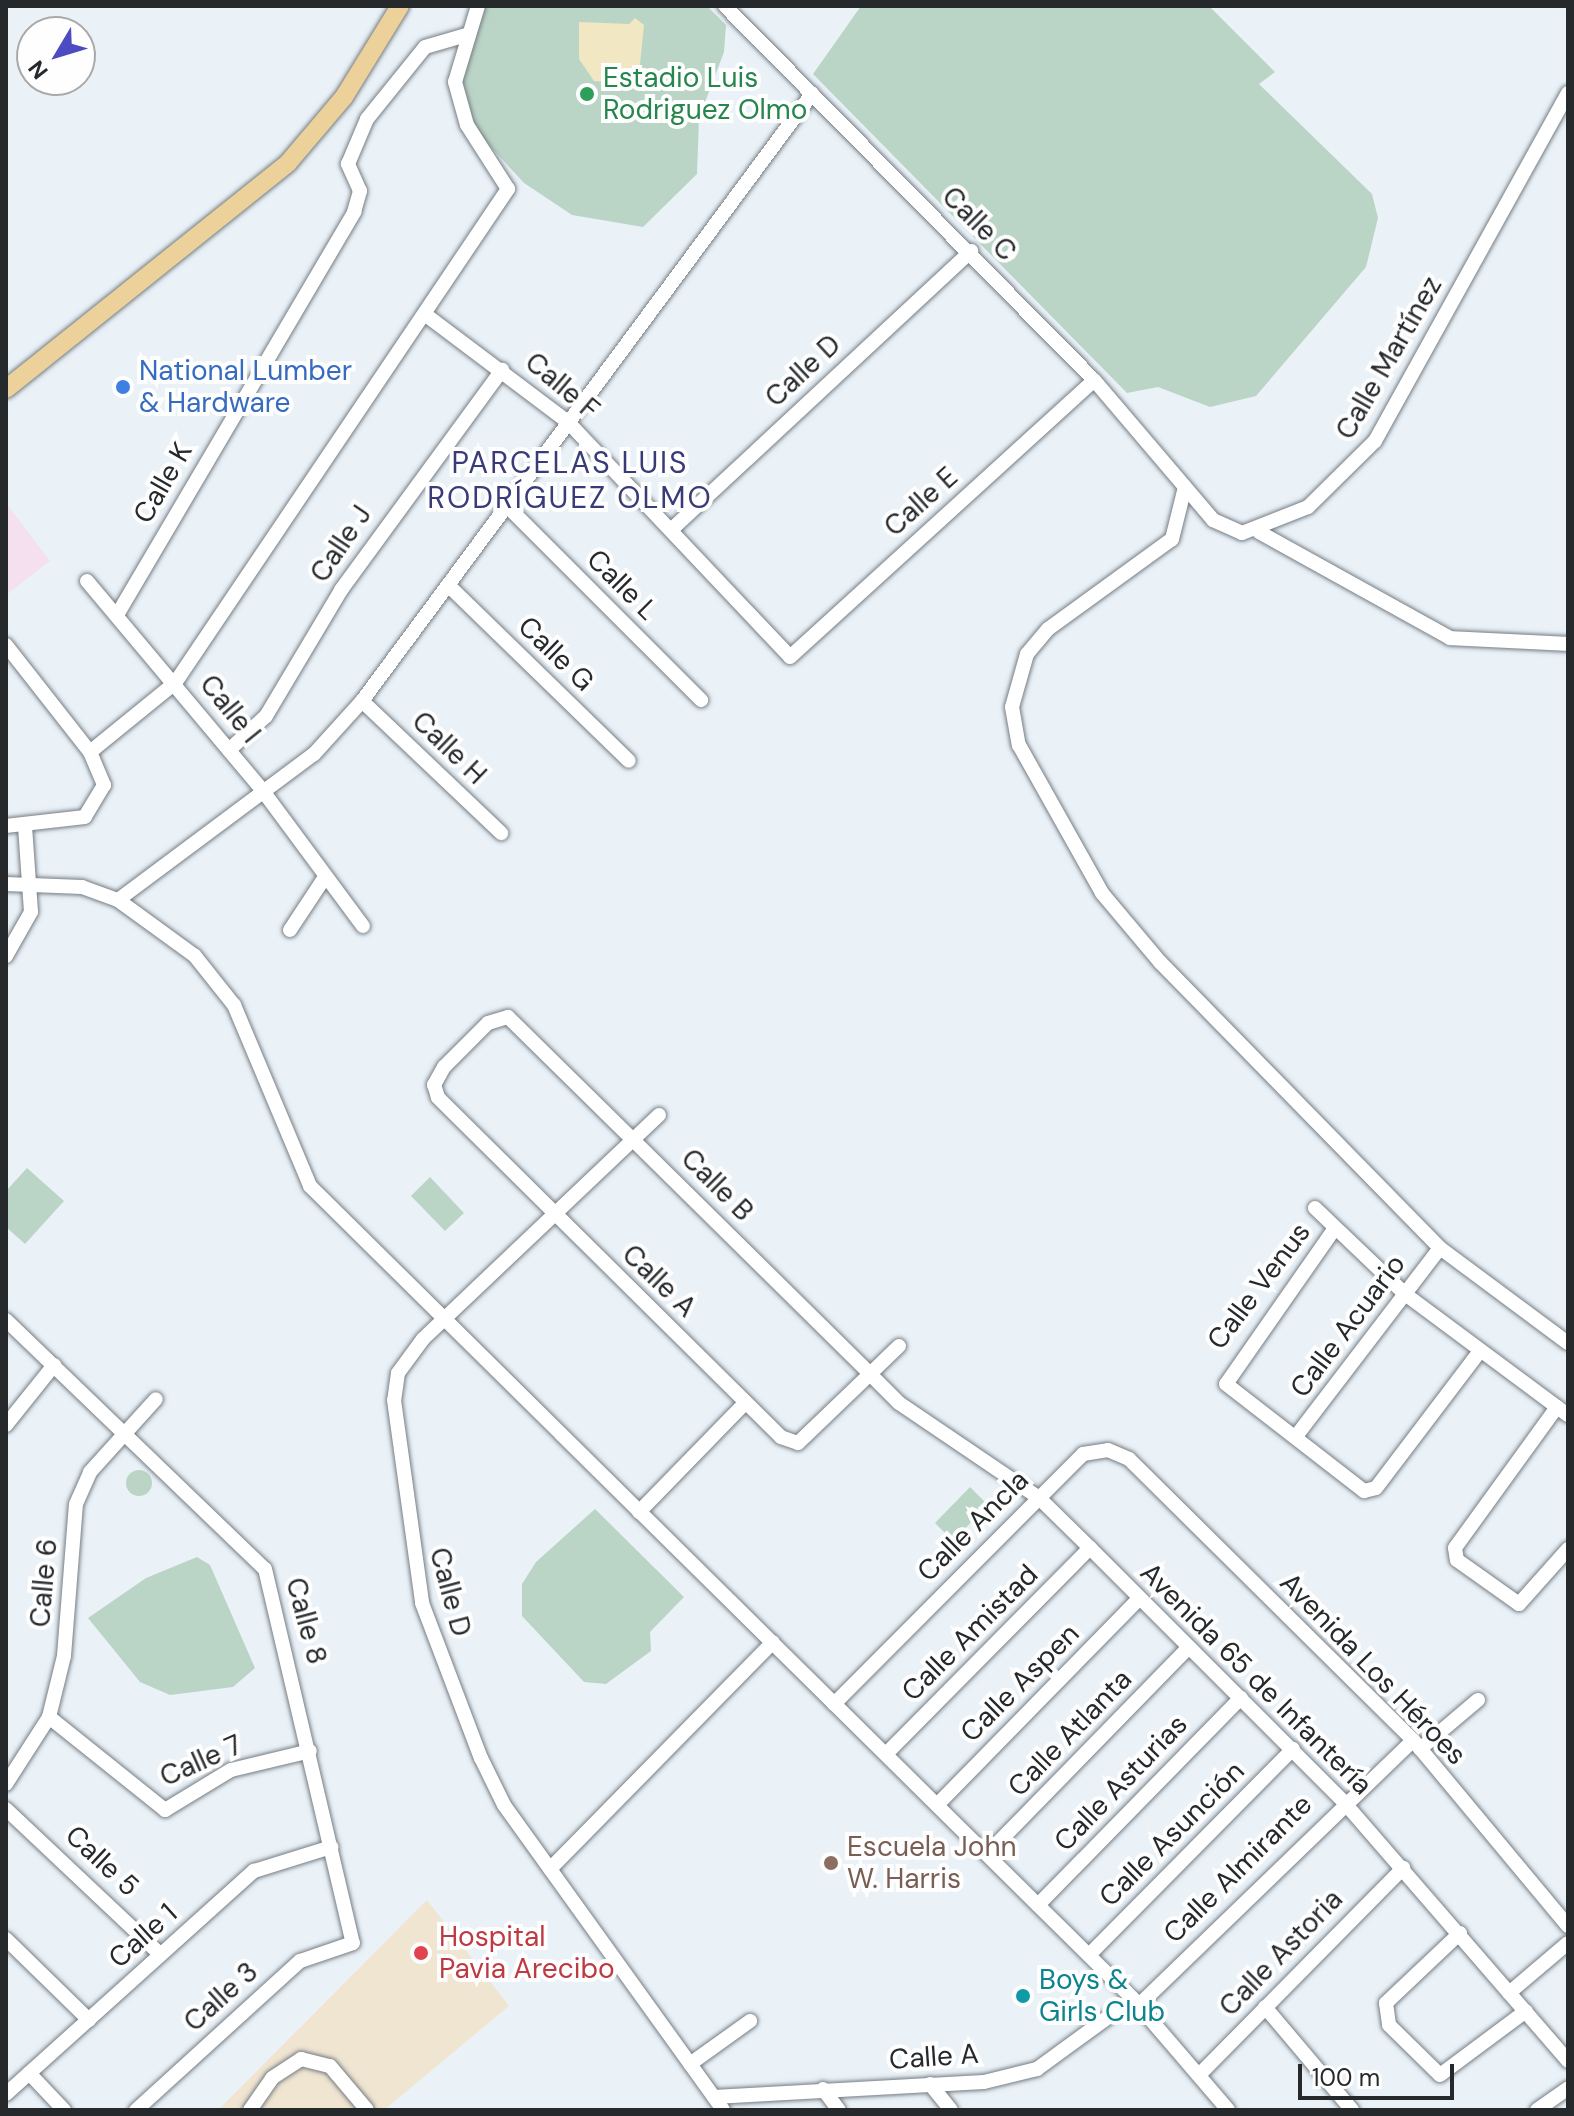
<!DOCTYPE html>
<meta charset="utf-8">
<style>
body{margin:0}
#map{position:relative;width:1574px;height:2116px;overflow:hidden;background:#eaf2f8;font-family:"DM Sans",sans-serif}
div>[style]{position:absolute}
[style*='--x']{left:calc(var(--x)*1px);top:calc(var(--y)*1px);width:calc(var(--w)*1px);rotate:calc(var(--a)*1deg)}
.commercial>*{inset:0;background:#f4e0ef}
.medical>*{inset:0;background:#f0e5d1}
.green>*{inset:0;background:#bad5c6}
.round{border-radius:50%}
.sand>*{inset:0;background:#f1e7c2}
.roads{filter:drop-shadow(0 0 2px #767d83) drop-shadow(0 0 2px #767d83)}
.minor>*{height:14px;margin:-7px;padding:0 7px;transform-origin:7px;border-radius:7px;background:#fff}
.major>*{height:18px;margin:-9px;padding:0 9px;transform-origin:9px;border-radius:9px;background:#ecd19a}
.dots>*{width:22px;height:22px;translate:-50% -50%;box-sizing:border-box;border:4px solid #fefefe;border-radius:50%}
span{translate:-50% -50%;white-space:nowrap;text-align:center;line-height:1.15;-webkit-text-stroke:8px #fefefe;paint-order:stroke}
.leisure-label{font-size:28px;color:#27864d}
.left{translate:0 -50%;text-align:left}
.street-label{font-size:28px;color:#26292b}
.shop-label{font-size:28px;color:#366cbe}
.education-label{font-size:28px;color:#785e54}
.health-label{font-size:28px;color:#be3a42}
.culture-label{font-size:28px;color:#0d838f}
.neighbourhood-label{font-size:30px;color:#383b77;letter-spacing:2px}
.frame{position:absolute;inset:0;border:8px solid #26292b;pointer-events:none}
.north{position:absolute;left:16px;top:16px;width:80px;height:80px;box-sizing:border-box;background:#fefefe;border:2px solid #a8a9aa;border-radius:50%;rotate:232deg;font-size:22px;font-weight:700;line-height:32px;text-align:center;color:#26292b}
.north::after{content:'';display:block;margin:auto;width:28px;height:36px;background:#4d4bc2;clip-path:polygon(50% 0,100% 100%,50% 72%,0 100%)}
.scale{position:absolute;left:1298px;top:2064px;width:156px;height:36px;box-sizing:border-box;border:4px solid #26292b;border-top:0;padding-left:10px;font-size:24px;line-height:28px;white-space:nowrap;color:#26292b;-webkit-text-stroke:6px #fefefe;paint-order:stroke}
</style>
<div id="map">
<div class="commercial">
<div style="clip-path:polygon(6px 503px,50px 561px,6px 595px)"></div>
</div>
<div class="medical">
<div style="clip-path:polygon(427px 1900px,509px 2006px,384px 2110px,218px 2110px)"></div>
</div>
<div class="green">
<div style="clip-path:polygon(486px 6px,707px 6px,726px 25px,724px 52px,699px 118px,697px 174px,643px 227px,572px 215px,524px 183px,475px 130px,460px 70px)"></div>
<div style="clip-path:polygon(861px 6px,1209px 6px,1275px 72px,1259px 84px,1372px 194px,1378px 218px,1366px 267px,1256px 396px,1210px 407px,1158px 387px,1127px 393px,813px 74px)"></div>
<div style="clip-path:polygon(27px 1168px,64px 1201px,25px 1244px,6px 1227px,6px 1191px)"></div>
<div style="clip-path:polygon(430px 1177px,464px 1213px,445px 1231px,411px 1196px)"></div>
<div class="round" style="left:126px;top:1470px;width:26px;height:26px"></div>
<div style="clip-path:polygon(970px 1487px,988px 1505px,953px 1541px,935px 1523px)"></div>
<div style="clip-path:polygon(595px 1509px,684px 1597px,650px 1632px,651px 1651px,606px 1684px,584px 1682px,522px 1616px,522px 1584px,536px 1562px)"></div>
<div style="clip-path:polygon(197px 1557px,210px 1565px,255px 1668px,233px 1687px,170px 1695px,140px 1682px,88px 1618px,146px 1578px)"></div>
</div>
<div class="sand">
<div style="clip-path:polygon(635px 18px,644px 25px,638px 84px,594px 81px,579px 59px,579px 22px,629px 24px)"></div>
</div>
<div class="roads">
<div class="minor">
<div style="--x:725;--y:6;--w:525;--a:45.39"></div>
<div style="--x:1094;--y:380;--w:184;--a:49.6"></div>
<div style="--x:1213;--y:520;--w:32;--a:24"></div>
<div style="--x:1242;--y:533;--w:71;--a:-21.5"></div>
<div style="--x:1308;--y:507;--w:94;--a:-44.6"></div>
<div style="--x:1375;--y:441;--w:398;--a:-61"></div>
<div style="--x:426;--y:315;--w:178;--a:37"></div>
<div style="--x:568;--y:422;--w:323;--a:46.6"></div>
<div style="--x:790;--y:657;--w:411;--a:-42.3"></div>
<div style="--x:1185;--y:487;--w:54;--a:104"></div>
<div style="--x:1172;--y:539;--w:153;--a:144"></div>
<div style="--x:1048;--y:629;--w:33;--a:130"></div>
<div style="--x:1027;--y:654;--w:55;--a:105.8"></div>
<div style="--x:1012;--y:707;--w:39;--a:80"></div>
<div style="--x:1019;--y:745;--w:170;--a:60.7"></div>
<div style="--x:1102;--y:893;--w:90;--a:50"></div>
<div style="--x:1160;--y:962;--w:400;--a:45.6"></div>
<div style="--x:1440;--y:1248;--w:159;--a:36.6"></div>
<div style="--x:506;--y:505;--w:276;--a:45"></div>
<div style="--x:671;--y:530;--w:410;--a:-42.9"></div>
<div style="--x:1259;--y:532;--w:218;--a:29"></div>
<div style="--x:1450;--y:638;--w:118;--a:2.9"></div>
<div style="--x:87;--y:581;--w:274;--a:50"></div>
<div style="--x:263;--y:791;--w:168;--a:53.5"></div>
<div style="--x:448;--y:585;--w:252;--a:44.2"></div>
<div style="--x:117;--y:615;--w:468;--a:-59.5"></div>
<div style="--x:354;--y:212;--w:22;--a:-74"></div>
<div style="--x:360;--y:191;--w:30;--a:-114"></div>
<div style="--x:348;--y:164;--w:49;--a:-67.1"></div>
<div style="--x:367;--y:119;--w:92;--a:-51.1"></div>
<div style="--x:425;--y:47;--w:43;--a:-16.3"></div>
<div style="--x:6;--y:645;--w:136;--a:51.9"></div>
<div style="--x:90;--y:752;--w:36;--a:67"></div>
<div style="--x:104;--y:785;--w:37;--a:121"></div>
<div style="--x:85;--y:817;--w:80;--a:173.5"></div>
<div style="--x:362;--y:701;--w:192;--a:43.5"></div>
<div style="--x:229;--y:750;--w:50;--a:-42.6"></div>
<div style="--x:266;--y:716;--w:147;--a:-59.2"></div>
<div style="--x:341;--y:590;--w:273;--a:-53.8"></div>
<div style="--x:90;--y:752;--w:109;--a:-39.1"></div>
<div style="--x:175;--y:683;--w:596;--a:-56.02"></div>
<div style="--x:508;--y:189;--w:76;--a:-122.6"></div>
<div style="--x:467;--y:125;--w:45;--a:-105.6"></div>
<div style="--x:455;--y:82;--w:79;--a:-73.2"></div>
<div style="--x:6;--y:884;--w:76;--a:2.3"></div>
<div style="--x:82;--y:887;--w:38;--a:20"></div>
<div style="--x:118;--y:900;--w:95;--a:36"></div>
<div style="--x:195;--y:956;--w:63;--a:51.5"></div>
<div style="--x:234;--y:1005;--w:196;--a:67.2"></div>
<div style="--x:310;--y:1186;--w:1157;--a:44.65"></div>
<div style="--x:1133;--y:1999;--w:146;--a:49.4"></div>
<div style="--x:118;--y:900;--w:244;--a:-36.7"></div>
<div style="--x:314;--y:754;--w:72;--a:-47.8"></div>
<div style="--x:362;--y:701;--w:756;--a:-53.45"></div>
<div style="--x:290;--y:930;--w:64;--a:-56.6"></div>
<div style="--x:6;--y:956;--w:51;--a:-60.4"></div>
<div style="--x:31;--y:912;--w:86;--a:-94"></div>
<div style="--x:659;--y:1115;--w:325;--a:136.5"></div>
<div style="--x:423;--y:1339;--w:42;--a:126.3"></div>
<div style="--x:398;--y:1373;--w:27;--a:98"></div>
<div style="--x:394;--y:1400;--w:205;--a:82.1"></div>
<div style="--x:422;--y:1603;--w:166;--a:69.2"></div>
<div style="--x:481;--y:1758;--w:52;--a:63.9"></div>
<div style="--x:504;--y:1805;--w:375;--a:54.3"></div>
<div style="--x:1315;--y:1208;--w:124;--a:43.7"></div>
<div style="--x:1405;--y:1294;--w:203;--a:36.6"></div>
<div style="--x:1335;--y:1228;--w:190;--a:124.9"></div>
<div style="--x:1226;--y:1384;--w:175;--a:37.8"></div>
<div style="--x:1364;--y:1491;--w:12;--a:-14"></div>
<div style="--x:1376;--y:1488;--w:172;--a:-52.8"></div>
<div style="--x:6;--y:1320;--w:359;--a:43.9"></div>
<div style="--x:265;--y:1569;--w:384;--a:76.8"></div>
<div style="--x:353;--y:1943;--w:56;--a:161.2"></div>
<div style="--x:300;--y:1961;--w:222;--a:137.7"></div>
<div style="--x:899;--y:1346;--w:40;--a:136"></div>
<div style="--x:870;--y:1374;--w:100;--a:136.2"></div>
<div style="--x:798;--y:1443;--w:18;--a:-161"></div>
<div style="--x:781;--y:1437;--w:483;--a:-135.3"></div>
<div style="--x:438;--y:1097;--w:13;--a:-108"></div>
<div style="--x:434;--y:1085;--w:21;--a:-61"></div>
<div style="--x:444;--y:1067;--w:62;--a:-45"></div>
<div style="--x:488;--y:1023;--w:21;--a:-17"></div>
<div style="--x:508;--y:1017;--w:175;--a:44.5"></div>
<div style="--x:633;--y:1140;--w:333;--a:44.6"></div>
<div style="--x:870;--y:1374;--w:41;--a:45"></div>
<div style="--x:899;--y:1403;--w:168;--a:34.1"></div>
<div style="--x:1038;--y:1497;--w:73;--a:44.4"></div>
<div style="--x:1090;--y:1548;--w:358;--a:45"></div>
<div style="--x:1343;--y:1801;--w:344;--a:49.1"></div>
<div style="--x:1557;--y:1407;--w:174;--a:125.9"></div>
<div style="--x:1455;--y:1548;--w:12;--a:81"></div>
<div style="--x:1457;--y:1560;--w:76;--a:35.4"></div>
<div style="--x:1519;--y:1604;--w:74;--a:-48.3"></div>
<div style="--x:6;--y:1425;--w:77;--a:-51.3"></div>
<div style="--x:1297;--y:1435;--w:235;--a:-52.6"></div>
<div style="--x:639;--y:1512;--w:153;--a:-45.8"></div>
<div style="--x:834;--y:1704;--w:353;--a:-45.1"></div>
<div style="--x:1083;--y:1454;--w:25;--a:-9"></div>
<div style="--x:1108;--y:1450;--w:23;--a:23"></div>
<div style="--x:1129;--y:1459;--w:400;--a:44.7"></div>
<div style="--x:1413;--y:1740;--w:242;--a:50.2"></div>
<div style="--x:49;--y:1717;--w:149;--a:38.7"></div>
<div style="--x:165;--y:1810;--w:77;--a:-31.2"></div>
<div style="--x:231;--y:1770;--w:81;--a:-13.5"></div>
<div style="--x:1420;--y:1749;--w:76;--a:-40.2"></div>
<div style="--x:886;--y:1754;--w:290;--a:-45.3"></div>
<div style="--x:6;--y:1784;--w:80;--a:-57.3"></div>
<div style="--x:49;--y:1717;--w:63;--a:-76.2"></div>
<div style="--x:64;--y:1656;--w:152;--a:-85.5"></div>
<div style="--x:76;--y:1504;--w:35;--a:-66"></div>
<div style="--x:90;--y:1472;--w:98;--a:-47.9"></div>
<div style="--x:937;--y:1805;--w:289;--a:-45.6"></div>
<div style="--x:6;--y:1809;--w:212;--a:43.3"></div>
<div style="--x:987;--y:1854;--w:289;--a:-45.7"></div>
<div style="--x:550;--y:1869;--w:318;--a:-45.5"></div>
<div style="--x:1038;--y:1905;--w:290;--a:-45.6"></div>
<div style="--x:1460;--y:1933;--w:102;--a:136.6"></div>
<div style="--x:1386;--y:2003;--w:22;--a:82"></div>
<div style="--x:1389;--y:2025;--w:71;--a:44.4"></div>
<div style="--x:1440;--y:2075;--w:107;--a:-36.7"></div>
<div style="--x:6;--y:1939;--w:116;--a:44.3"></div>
<div style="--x:1089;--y:1955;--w:290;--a:-45.3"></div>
<div style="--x:1509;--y:1993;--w:77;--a:-40.3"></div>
<div style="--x:1139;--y:2005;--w:381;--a:-44"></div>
<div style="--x:1265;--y:2007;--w:135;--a:49.8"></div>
<div style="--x:690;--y:2064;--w:74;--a:-35.6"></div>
<div style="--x:29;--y:2073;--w:51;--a:46.6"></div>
<div style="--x:1199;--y:2075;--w:291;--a:-45.4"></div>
<div style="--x:930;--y:2084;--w:33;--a:51"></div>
<div style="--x:823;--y:2089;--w:26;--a:53"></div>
<div style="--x:6;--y:2094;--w:334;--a:-42"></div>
<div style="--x:254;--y:1871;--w:81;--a:-17.3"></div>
<div style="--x:714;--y:2097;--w:270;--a:-3.2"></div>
<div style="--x:984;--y:2082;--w:55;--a:-13.8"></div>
<div style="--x:1037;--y:2069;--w:119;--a:-36.1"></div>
<div style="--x:250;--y:2110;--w:39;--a:-55"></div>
<div style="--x:272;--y:2078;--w:35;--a:-33"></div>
<div style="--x:301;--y:2059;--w:30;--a:14"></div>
<div style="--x:330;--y:2066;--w:57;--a:49.9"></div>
<div style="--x:1537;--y:2110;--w:38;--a:-35"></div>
</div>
<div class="major">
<div style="--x:6;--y:389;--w:361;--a:-38.7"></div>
<div style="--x:288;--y:163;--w:87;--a:-49.7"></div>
<div style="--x:344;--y:97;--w:107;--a:-58.4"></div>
</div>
</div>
<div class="dots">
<div style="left:587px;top:94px;background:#2e9e5b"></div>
<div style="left:123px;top:387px;background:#3f7fe0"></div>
<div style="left:831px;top:1863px;background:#8d6e63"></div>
<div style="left:421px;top:1953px;background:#e0444e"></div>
<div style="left:1023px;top:1996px;background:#0f9aa8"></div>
</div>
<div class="leisure-label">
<span class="left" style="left:603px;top:94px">Estadio Luis<br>Rodriguez Olmo</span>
</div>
<div class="street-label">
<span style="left:979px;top:224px;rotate:45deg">Calle C</span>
<span style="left:1389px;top:358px;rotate:-60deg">Calle Martínez</span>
<span style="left:803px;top:371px;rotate:-43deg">Calle D</span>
<span style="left:562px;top:386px;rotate:40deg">Calle F</span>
<span style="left:163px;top:483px;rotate:-60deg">Calle K</span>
<span style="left:921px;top:502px;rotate:-42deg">Calle E</span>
<span style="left:341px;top:544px;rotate:-56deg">Calle J</span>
<span style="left:622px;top:585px;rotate:45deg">Calle L</span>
<span style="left:556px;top:654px;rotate:44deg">Calle G</span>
<span style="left:230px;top:709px;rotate:51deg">Calle I</span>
<span style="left:449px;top:748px;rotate:44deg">Calle H</span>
<span style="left:717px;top:1185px;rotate:45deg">Calle B</span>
<span style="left:659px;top:1281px;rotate:44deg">Calle A</span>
<span style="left:1259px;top:1286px;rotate:-53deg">Calle Venus</span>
<span style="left:1348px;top:1326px;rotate:-53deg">Calle Acuario</span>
<span style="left:973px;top:1526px;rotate:-45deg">Calle Ancla</span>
<span style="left:44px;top:1583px;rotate:-85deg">Calle 6</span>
<span style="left:450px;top:1592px;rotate:75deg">Calle D</span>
<span style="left:306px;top:1621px;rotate:75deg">Calle 8</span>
<span style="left:970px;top:1633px;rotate:-45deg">Calle Amistad</span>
<span style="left:1373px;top:1669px;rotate:46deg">Avenida Los Héroes</span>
<span style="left:1256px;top:1679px;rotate:45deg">Avenida 65 de Infantería</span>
<span style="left:1020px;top:1683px;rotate:-45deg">Calle Aspen</span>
<span style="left:1070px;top:1733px;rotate:-46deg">Calle Atlanta</span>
<span style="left:201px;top:1761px;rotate:-24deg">Calle 7</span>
<span style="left:1121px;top:1783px;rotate:-46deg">Calle Asturias</span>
<span style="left:1172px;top:1834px;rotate:-45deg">Calle Asunción</span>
<span style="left:102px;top:1861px;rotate:43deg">Calle 5</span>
<span style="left:1238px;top:1869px;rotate:-45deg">Calle Almirante</span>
<span style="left:143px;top:1936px;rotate:-42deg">Calle 1</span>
<span style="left:1281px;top:1953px;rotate:-46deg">Calle Astoria</span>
<span style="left:221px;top:1997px;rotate:-42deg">Calle 3</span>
<span style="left:934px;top:2057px;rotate:-4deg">Calle A</span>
</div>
<div class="shop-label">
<span class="left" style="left:139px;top:387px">National Lumber<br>&amp; Hardware</span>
</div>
<div class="education-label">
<span class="left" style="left:847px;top:1863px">Escuela John<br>W. Harris</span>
</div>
<div class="health-label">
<span class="left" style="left:439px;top:1953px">Hospital<br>Pavia Arecibo</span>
</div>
<div class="culture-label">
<span class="left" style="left:1039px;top:1996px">Boys &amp;<br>Girls Club</span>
</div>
<div class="neighbourhood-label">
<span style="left:570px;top:480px">PARCELAS LUIS<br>RODRÍGUEZ OLMO</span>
</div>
<div class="frame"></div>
<div class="north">N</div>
<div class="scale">100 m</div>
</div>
